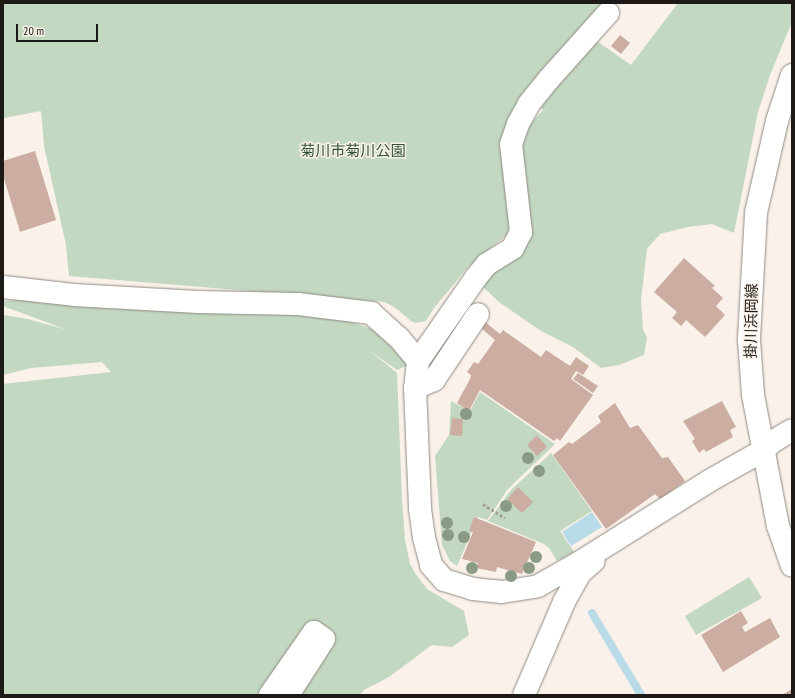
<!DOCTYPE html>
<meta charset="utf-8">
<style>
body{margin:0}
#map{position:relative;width:795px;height:698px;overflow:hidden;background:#faf2ea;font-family:"PT Sans Narrow","Noto Sans JP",sans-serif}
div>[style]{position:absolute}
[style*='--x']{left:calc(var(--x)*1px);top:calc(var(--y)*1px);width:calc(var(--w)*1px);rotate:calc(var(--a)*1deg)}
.green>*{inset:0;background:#c2d8c1}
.water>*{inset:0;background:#b9dbe8}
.stream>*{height:8px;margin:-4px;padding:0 4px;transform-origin:4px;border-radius:4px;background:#b9dbe8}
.building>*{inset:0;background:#ccada1}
.path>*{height:2.5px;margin-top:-1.25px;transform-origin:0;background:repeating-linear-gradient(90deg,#a6a09a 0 3px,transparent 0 5px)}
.roads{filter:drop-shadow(0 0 1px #908982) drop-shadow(0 0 1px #908982)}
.minor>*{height:22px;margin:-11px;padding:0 11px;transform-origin:11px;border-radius:11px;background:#fff}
.major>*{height:22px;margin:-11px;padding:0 11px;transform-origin:11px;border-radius:11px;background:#fff}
.trees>*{width:12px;height:12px;margin:-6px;border-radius:50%;background:#8a9a84}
span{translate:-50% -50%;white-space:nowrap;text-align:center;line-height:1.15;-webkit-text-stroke:3px #faf2ea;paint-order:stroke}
.park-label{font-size:15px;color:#2f5230}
.street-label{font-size:15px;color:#1c1916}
.frame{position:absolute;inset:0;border:4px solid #1c1916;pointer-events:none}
.scale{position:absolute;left:16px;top:24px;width:82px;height:18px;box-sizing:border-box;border:2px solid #1c1916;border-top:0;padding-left:5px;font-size:12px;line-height:14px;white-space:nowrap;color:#1c1916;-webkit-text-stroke:3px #faf2ea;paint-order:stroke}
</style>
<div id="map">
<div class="green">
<div style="clip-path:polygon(3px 3px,604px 3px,525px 96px,508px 234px,469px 266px,434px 308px,426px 321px,416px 323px,411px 321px,397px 309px,385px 302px,69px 276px,66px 245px,44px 146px,41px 111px,4px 118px,3px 114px)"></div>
<div style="clip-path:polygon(678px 3px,792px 3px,792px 22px,770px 75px,758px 112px,734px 233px,712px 224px,688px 227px,660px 234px,647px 249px,641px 300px,643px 329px,647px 338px,644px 355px,619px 365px,601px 368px,573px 347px,541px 331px,499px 302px,484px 288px,481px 283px,498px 268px,515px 257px,523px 142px,531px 123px,543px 110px,538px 105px,594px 39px,631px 65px)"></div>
<div style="clip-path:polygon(74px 295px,298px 304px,399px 338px,418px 361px,397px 370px,370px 351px,397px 373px,402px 498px,405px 540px,410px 564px,415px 573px,427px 589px,464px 611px,469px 635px,452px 647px,432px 645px,389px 677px,364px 690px,360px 695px,3px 695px,3px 384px,111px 372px,102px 362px,31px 368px,3px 375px,3px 315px,28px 319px,67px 330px,3px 306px,3px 301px)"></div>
<div style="clip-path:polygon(480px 392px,555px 444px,508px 489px,487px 520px,478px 517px,457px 566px,450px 561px,442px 545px,435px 456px,449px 435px,451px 401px,470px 411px)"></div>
<div style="clip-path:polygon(551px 453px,592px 511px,560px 531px,574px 552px,557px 561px,549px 548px,544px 544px,488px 521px,511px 490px)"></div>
<div style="clip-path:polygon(749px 577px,762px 598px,696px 635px,685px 616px)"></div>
</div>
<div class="water">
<div style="clip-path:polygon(592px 512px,602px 527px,571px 546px,562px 532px)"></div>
</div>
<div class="stream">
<div style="--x:592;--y:613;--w:96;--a:59.1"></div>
</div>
<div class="building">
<div style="clip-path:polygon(620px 35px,630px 43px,621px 54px,611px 46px)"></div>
<div style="clip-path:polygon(35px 151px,56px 220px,20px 232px,3px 175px,3px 161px)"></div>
<div style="clip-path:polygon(684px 258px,715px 286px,712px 288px,723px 298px,716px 306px,725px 315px,705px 337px,686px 320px,681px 326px,672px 318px,677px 312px,654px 292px)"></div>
<div style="clip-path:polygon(485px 322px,500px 334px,503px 330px,541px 357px,546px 350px,570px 366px,576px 357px,589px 366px,583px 375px,576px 371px,571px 379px,593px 395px,560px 441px,557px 438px,554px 441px,480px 390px,469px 411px,457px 403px,470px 379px,471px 375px,467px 372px,474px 362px,478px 364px,495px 340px,481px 328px)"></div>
<div style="clip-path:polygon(578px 373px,598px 386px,593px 393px,573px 379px)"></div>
<div style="clip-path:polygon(722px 401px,736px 427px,730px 430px,733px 437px,706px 452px,704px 449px,699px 453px,692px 441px,695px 439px,683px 421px)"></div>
<div style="clip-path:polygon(615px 403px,630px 428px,638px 425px,662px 458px,668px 457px,685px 481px,660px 499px,655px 494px,606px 529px,553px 455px,569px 442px,572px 444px,601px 422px,598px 416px)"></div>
<div style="clip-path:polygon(452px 418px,463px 419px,462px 436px,450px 435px)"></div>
<div style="clip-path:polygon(537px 435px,547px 447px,537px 456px,527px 445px)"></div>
<div style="clip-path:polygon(518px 487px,533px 502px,522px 513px,507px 499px)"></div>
<div style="clip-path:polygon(474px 517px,536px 542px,522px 574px,497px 567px,496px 572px,476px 568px,478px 563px,462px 559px,473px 532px,469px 531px)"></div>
<div style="clip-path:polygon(741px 611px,748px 623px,742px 627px,745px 632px,770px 618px,780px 637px,723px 672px,701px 635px)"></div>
<div style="clip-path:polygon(792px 689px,792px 695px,782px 695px)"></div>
</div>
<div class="path">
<div style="--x:483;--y:504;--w:26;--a:32"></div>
</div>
<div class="roads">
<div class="minor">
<div style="--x:608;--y:13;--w:89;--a:131.8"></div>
<div style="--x:549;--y:79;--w:32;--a:129"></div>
<div style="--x:529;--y:104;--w:23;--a:119"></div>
<div style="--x:518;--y:124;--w:21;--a:109"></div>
<div style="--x:511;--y:144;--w:89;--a:83.5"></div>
<div style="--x:521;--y:232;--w:18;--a:117"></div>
<div style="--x:513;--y:248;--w:31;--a:148"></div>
<div style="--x:487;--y:264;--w:19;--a:129"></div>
<div style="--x:475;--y:279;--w:100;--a:124.8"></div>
<div style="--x:418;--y:361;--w:27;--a:96"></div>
<div style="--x:415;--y:388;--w:121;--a:87.6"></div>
<div style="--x:420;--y:509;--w:29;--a:82"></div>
<div style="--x:424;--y:538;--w:28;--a:75"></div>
<div style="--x:431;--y:565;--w:20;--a:49"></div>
<div style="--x:444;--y:580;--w:30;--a:17"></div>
<div style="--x:473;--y:589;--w:29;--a:6"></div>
<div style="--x:502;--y:592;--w:36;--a:-9"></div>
<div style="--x:538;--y:586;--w:48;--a:-29.7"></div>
<div style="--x:580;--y:562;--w:152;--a:-32.1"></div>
<div style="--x:709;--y:481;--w:63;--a:-29.4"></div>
<div style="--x:764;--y:450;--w:11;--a:-45"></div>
<div style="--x:772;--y:442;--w:23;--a:-31"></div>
<div style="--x:3;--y:287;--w:71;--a:6.4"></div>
<div style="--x:74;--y:295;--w:124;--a:3.2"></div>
<div style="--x:198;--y:302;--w:100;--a:1.1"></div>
<div style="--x:298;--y:304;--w:74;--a:7"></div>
<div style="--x:371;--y:313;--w:38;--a:42"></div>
<div style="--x:399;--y:338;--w:30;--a:50"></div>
<div style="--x:415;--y:388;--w:21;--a:-23"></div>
<div style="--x:434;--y:380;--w:79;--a:-56.3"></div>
<div style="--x:270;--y:695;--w:77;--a:-55.1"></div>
<div style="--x:314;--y:632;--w:12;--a:35"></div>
<div style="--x:324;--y:639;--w:67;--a:122.7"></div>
<div style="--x:524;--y:695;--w:101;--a:-66.7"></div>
<div style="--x:564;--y:602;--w:33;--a:-61"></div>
<div style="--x:580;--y:573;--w:18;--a:-41"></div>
</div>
<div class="major">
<div style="--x:792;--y:75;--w:48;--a:108.1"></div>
<div style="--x:777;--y:121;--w:94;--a:102.9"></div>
<div style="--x:756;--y:213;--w:127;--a:93.2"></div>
<div style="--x:749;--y:340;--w:55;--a:85.8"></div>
<div style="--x:753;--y:395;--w:133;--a:79.2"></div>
<div style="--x:778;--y:526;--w:42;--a:70.7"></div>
</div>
</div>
<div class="trees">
<div style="left:466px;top:414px"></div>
<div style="left:528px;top:458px"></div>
<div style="left:539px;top:471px"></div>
<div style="left:506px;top:506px"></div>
<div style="left:447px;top:523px"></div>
<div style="left:448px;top:535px"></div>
<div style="left:464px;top:537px"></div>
<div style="left:536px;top:557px"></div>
<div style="left:472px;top:568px"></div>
<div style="left:529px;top:568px"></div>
<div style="left:511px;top:576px"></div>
</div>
<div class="park-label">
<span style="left:353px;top:151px">菊川市菊川公園</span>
</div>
<div class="street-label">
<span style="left:751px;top:321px;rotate:-89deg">掛川浜岡線</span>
</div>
<div class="frame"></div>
<div class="scale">20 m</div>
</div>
